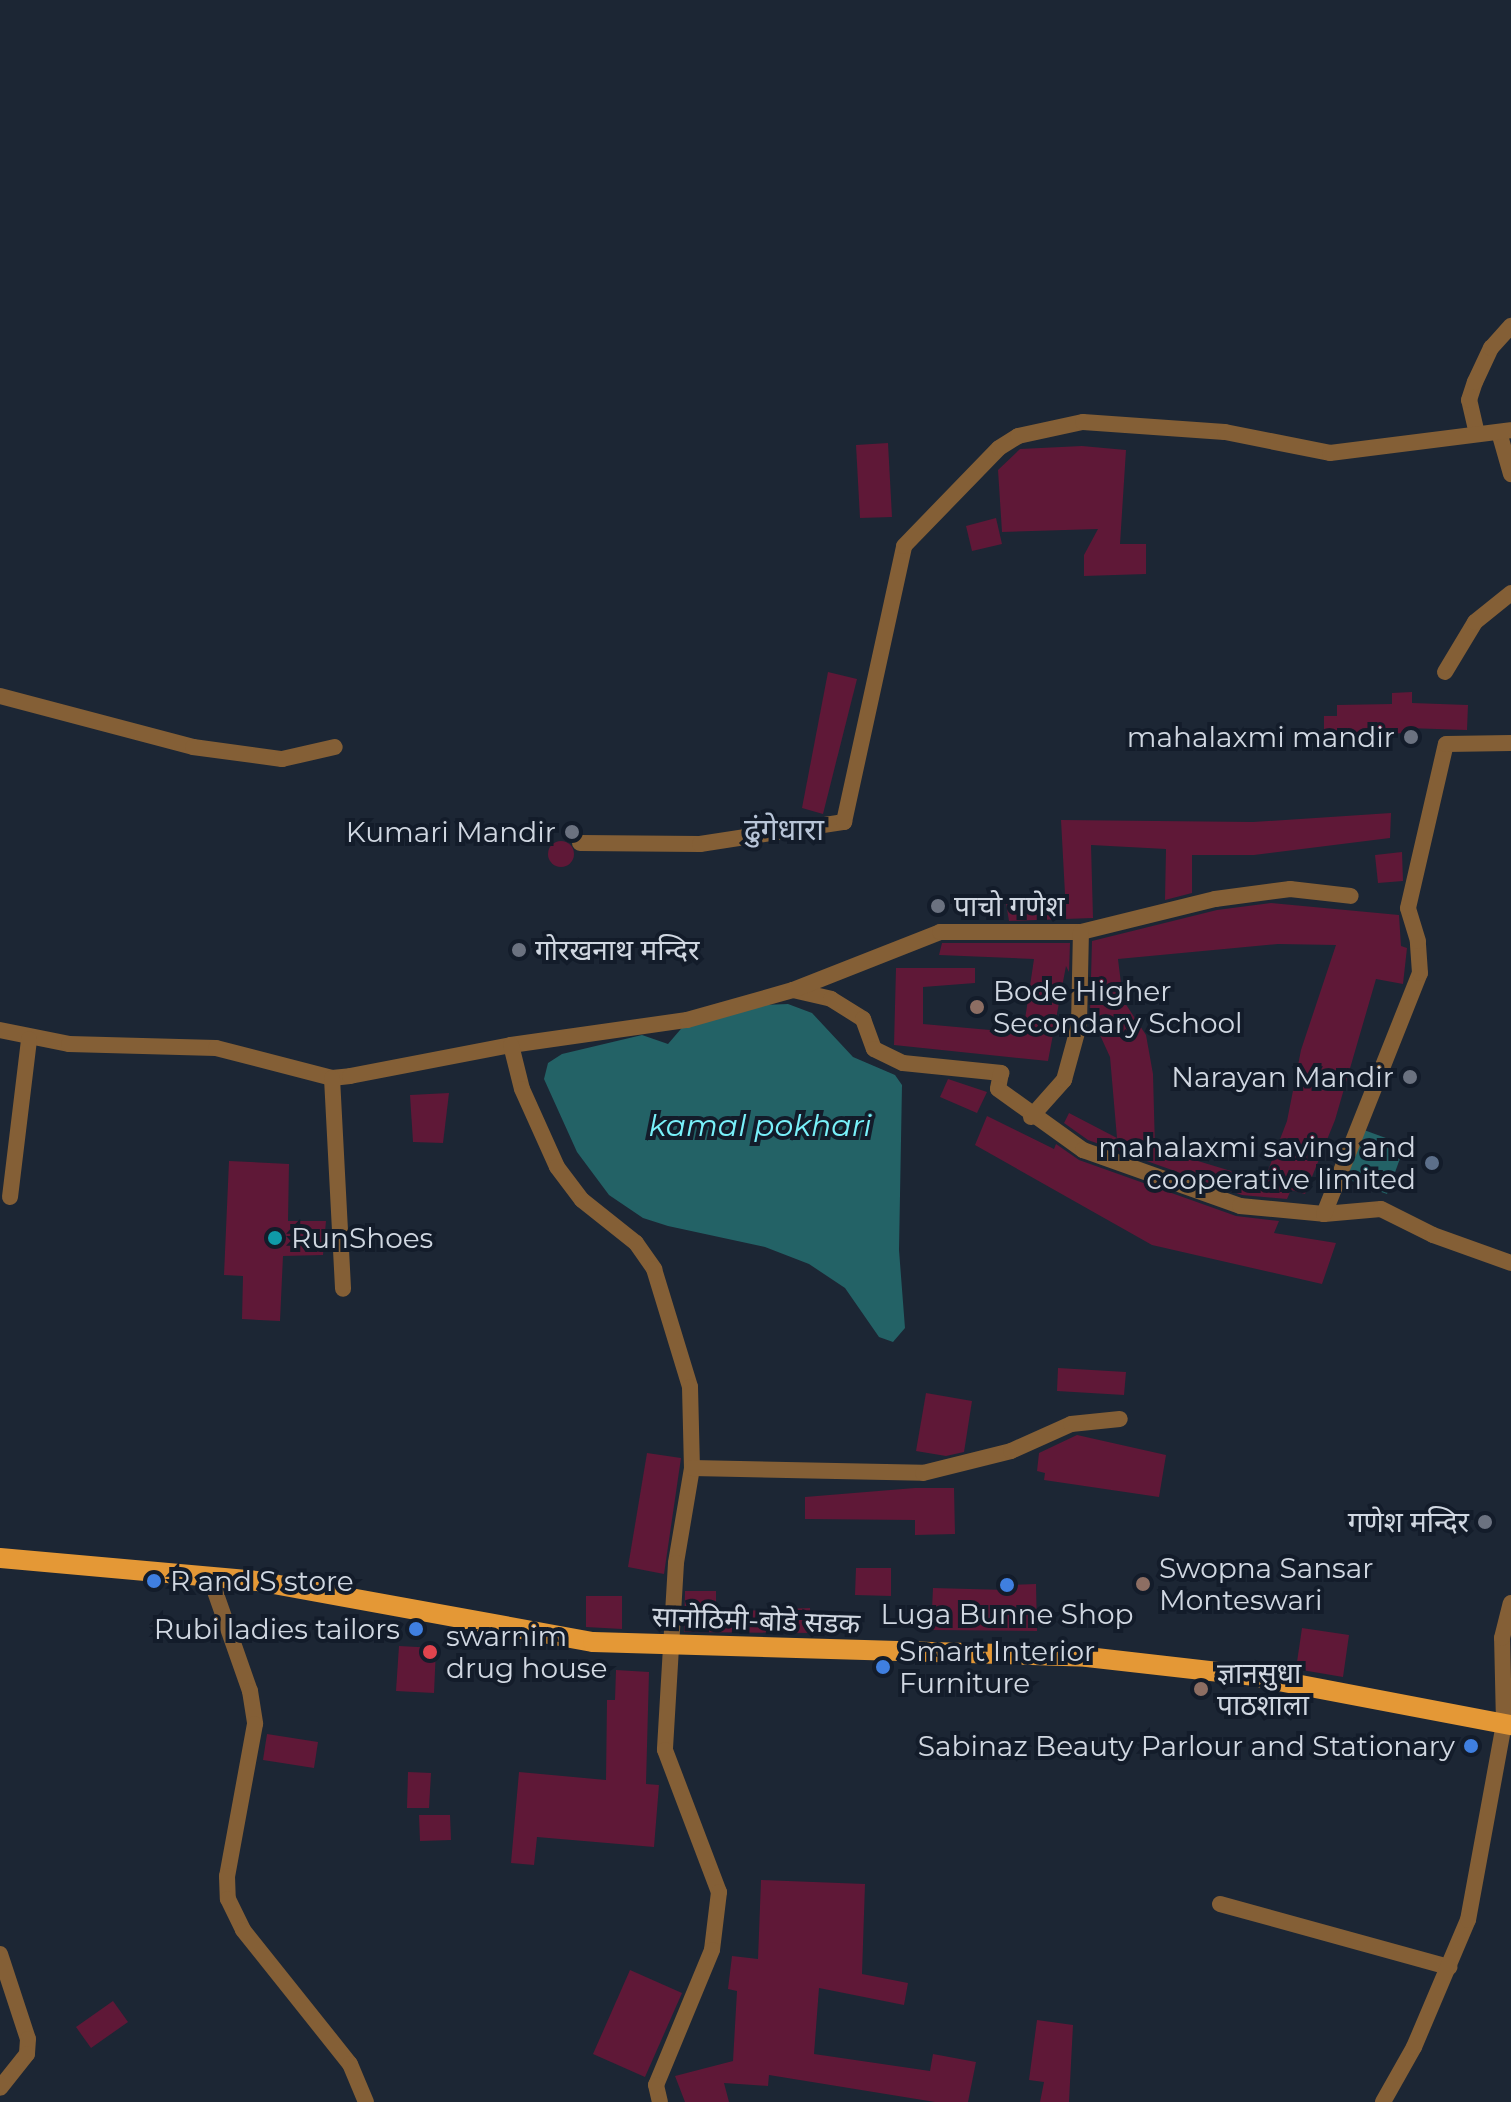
<!DOCTYPE html>
<meta charset="utf-8">
<style>
body{margin:0}
#map{position:relative;width:1511px;height:2102px;overflow:hidden;background:#1c2634;font-family:Montserrat,"Noto Sans Devanagari",sans-serif}
div>[style]{position:absolute}
[style*='--x']{left:calc(var(--x)*1px);top:calc(var(--y)*1px);width:calc(var(--w)*1px);rotate:calc(var(--a)*1deg)}
.water>*{inset:0;background:#236266}
.building>*{inset:0;background:#5f1837}
.round{border-radius:50%}
.street>*{height:16px;margin:-8px;padding:0 8px;transform-origin:8px;border-radius:8px;background:#845f36}
.primary>*{height:20px;margin:-10px;padding:0 10px;transform-origin:10px;border-radius:10px;background:#e49836}
.dots>*{width:22px;height:22px;translate:-50% -50%;box-sizing:border-box;border:4px solid #131c2a;border-radius:50%}
span{translate:-50% -50%;white-space:nowrap;text-align:center;line-height:1.15;-webkit-text-stroke:8px #131c2a;paint-order:stroke}
.poi-label{font-size:28px;color:#d0d7e1}
.right{translate:-100% -50%;text-align:right}
.left{translate:0 -50%;text-align:left}
.street-label{font-size:28px;color:#d0d7e1}
.neighbourhood-label{font-size:30px;color:#b8c5d8}
.water-label{font-size:30px;color:#79f1fa;font-style:italic}
</style>
<div id="map">
<div class="water">
<div style="clip-path:polygon(788px 1004px,812px 1013px,853px 1057px,895px 1075px,902px 1085px,899px 1250px,905px 1328px,893px 1342px,879px 1337px,845px 1288px,809px 1264px,765px 1247px,668px 1226px,643px 1218px,609px 1195px,577px 1152px,544px 1079px,548px 1063px,562px 1054px,642px 1035px,668px 1044px,686px 1023px,760px 1005px)"></div>
<div style="clip-path:polygon(1364px 1130px,1405px 1145px,1387px 1194px,1346px 1179px)"></div>
</div>
<div class="building">
<div style="clip-path:polygon(888px 443px,892px 517px,860px 518px,856px 445px)"></div>
<div style="clip-path:polygon(1082px 446px,1126px 450px,1120px 544px,1146px 544px,1146px 574px,1084px 576px,1084px 555px,1098px 529px,1002px 532px,998px 470px,1020px 449px)"></div>
<div style="clip-path:polygon(996px 518px,1002px 544px,972px 551px,966px 526px)"></div>
<div style="clip-path:polygon(828px 672px,857px 679px,823px 814px,802px 808px)"></div>
<div style="clip-path:polygon(1412px 692px,1412px 703px,1468px 705px,1467px 730px,1407px 728px,1407px 733px,1324px 736px,1324px 716px,1337px 716px,1337px 705px,1392px 704px,1392px 693px)"></div>
<div style="clip-path:polygon(1391px 813px,1390px 838px,1254px 855px,1192px 855px,1192px 893px,1165px 900px,1166px 849px,1091px 845px,1093px 918px,1009px 921px,1006px 903px,1065px 894px,1061px 820px,1253px 822px)"></div>
<div class="round" style="left:548px;top:841px;width:26px;height:26px"></div>
<div style="clip-path:polygon(1402px 852px,1403px 881px,1378px 883px,1375px 855px)"></div>
<div style="clip-path:polygon(evenodd,1271px 903px,1399px 915px,1401px 946px,1407px 948px,1403px 984px,1376px 979px,1335px 1120px,1305px 1194px,1291px 1190px,1287px 1199px,1242px 1195px,1088px 1140px,1064px 1123px,1069px 1113px,1117px 1138px,1110px 1057px,1090px 1013px,1092px 941px,1217px 910px,1271px 903px,1278px 944px,1336px 945px,1301px 1050px,1287px 1121px,1264px 1181px,1155px 1148px,1153px 1074px,1146px 1035px,1123px 1000px,1118px 959px,1278px 944px)"></div>
<div style="clip-path:polygon(942px 943px,1070px 943px,1069px 972px,1066px 966px,1048px 1061px,894px 1045px,896px 968px,975px 968px,975px 983px,923px 987px,923px 1024px,1023px 1033px,1034px 959px,939px 955px)"></div>
<div style="clip-path:polygon(948px 1079px,987px 1092px,977px 1113px,940px 1097px)"></div>
<div style="clip-path:polygon(449px 1093px,443px 1143px,413px 1142px,410px 1095px)"></div>
<div style="clip-path:polygon(987px 1116px,1054px 1149px,1056px 1144px,1079px 1160px,1236px 1216px,1279px 1221px,1274px 1233px,1336px 1243px,1322px 1284px,1152px 1245px,975px 1145px)"></div>
<div style="clip-path:polygon(229px 1161px,289px 1164px,288px 1221px,326px 1221px,323px 1255px,283px 1256px,280px 1321px,242px 1319px,243px 1276px,224px 1275px)"></div>
<div style="clip-path:polygon(1058px 1368px,1126px 1372px,1124px 1395px,1057px 1391px)"></div>
<div style="clip-path:polygon(926px 1393px,972px 1401px,964px 1452px,946px 1456px,916px 1451px)"></div>
<div style="clip-path:polygon(1077px 1435px,1166px 1455px,1159px 1497px,1044px 1480px,1045px 1473px,1037px 1471px,1039px 1453px)"></div>
<div style="clip-path:polygon(647px 1453px,681px 1458px,664px 1574px,628px 1567px)"></div>
<div style="clip-path:polygon(915px 1488px,954px 1488px,955px 1534px,915px 1535px,915px 1520px,805px 1519px,805px 1497px)"></div>
<div style="clip-path:polygon(856px 1568px,891px 1568px,891px 1596px,855px 1595px)"></div>
<div style="clip-path:polygon(1036px 1584px,1037px 1631px,931px 1630px,933px 1588px,1007px 1590px,1007px 1585px)"></div>
<div style="clip-path:polygon(685px 1591px,716px 1591px,716px 1612px,810px 1608px,812px 1633px,684px 1632px)"></div>
<div style="clip-path:polygon(586px 1596px,622px 1596px,622px 1629px,586px 1627px)"></div>
<div style="clip-path:polygon(1302px 1628px,1349px 1635px,1343px 1677px,1296px 1669px)"></div>
<div style="clip-path:polygon(399px 1646px,436px 1648px,434px 1693px,396px 1691px)"></div>
<div style="clip-path:polygon(616px 1670px,649px 1672px,646px 1784px,659px 1785px,654px 1847px,537px 1837px,534px 1865px,511px 1863px,519px 1772px,606px 1780px,607px 1700px,615px 1700px)"></div>
<div style="clip-path:polygon(267px 1734px,318px 1742px,314px 1768px,263px 1760px)"></div>
<div style="clip-path:polygon(408px 1772px,431px 1773px,429px 1808px,407px 1808px)"></div>
<div style="clip-path:polygon(419px 1815px,450px 1815px,451px 1840px,420px 1841px)"></div>
<div style="clip-path:polygon(761px 1880px,865px 1884px,862px 1974px,908px 1983px,904px 2005px,819px 1988px,814px 2054px,930px 2071px,933px 2054px,976px 2062px,968px 2102px,935px 2102px,769px 2075px,768px 2086px,724px 2083px,729px 2102px,685px 2102px,675px 2076px,733px 2061px,737px 1991px,728px 1989px,732px 1956px,758px 1959px)"></div>
<div style="clip-path:polygon(630px 1970px,682px 1993px,645px 2077px,593px 2054px)"></div>
<div style="clip-path:polygon(113px 2001px,128px 2022px,91px 2048px,76px 2027px)"></div>
<div style="clip-path:polygon(1037px 2020px,1073px 2025px,1069px 2102px,1040px 2102px,1044px 2082px,1029px 2080px)"></div>
</div>
<div class="street">
<div style="--x:1499;--y:432;--w:44;--a:74.1"></div>
<div style="--x:1477;--y:434;--w:35;--a:-103"></div>
<div style="--x:1469;--y:400;--w:19;--a:-72"></div>
<div style="--x:1475;--y:382;--w:38;--a:-65"></div>
<div style="--x:1491;--y:348;--w:30;--a:-48"></div>
<div style="--x:1445;--y:672;--w:58;--a:-59"></div>
<div style="--x:1475;--y:622;--w:46;--a:-38.9"></div>
<div style="--x:0;--y:696;--w:200;--a:14.8"></div>
<div style="--x:193;--y:747;--w:90;--a:7.7"></div>
<div style="--x:282;--y:759;--w:54;--a:-12.8"></div>
<div style="--x:580;--y:843;--w:120;--a:0.5"></div>
<div style="--x:700;--y:844;--w:146;--a:-8.7"></div>
<div style="--x:844;--y:822;--w:282;--a:-77.7"></div>
<div style="--x:904;--y:546;--w:136;--a:-45.9"></div>
<div style="--x:999;--y:448;--w:22;--a:-32"></div>
<div style="--x:1018;--y:436;--w:66;--a:-12.2"></div>
<div style="--x:1083;--y:422;--w:142;--a:4"></div>
<div style="--x:1225;--y:432;--w:107;--a:11.3"></div>
<div style="--x:1330;--y:453;--w:182;--a:-7.2"></div>
<div style="--x:793;--y:990;--w:39;--a:13"></div>
<div style="--x:831;--y:999;--w:38;--a:32"></div>
<div style="--x:863;--y:1019;--w:32;--a:70"></div>
<div style="--x:874;--y:1049;--w:32;--a:26"></div>
<div style="--x:903;--y:1063;--w:99;--a:5.8"></div>
<div style="--x:1001;--y:1073;--w:16;--a:101"></div>
<div style="--x:998;--y:1089;--w:105;--a:35.7"></div>
<div style="--x:1083;--y:1150;--w:167;--a:19.6"></div>
<div style="--x:1240;--y:1206;--w:84;--a:5.4"></div>
<div style="--x:1324;--y:1214;--w:57;--a:-5"></div>
<div style="--x:1381;--y:1209;--w:58;--a:26.6"></div>
<div style="--x:1433;--y:1235;--w:83;--a:19.7"></div>
<div style="--x:0;--y:1030;--w:70;--a:11.5"></div>
<div style="--x:69;--y:1044;--w:147;--a:1.6"></div>
<div style="--x:216;--y:1048;--w:120;--a:14.5"></div>
<div style="--x:332;--y:1078;--w:18;--a:-6"></div>
<div style="--x:350;--y:1076;--w:164;--a:-10.9"></div>
<div style="--x:511;--y:1045;--w:178;--a:-8.1"></div>
<div style="--x:687;--y:1020;--w:110;--a:-15.8"></div>
<div style="--x:793;--y:990;--w:158;--a:-21.5"></div>
<div style="--x:940;--y:932;--w:141;--a:0"></div>
<div style="--x:1081;--y:932;--w:138;--a:-13.8"></div>
<div style="--x:1215;--y:899;--w:76;--a:-7.6"></div>
<div style="--x:1290;--y:889;--w:61;--a:6.5"></div>
<div style="--x:511;--y:1045;--w:45;--a:76"></div>
<div style="--x:522;--y:1089;--w:85;--a:65.8"></div>
<div style="--x:557;--y:1167;--w:41;--a:52.9"></div>
<div style="--x:582;--y:1200;--w:69;--a:38.5"></div>
<div style="--x:636;--y:1243;--w:32;--a:55"></div>
<div style="--x:654;--y:1269;--w:123;--a:73"></div>
<div style="--x:690;--y:1387;--w:81;--a:88.6"></div>
<div style="--x:692;--y:1468;--w:96;--a:99.6"></div>
<div style="--x:676;--y:1563;--w:187;--a:93.4"></div>
<div style="--x:665;--y:1750;--w:152;--a:69.2"></div>
<div style="--x:719;--y:1892;--w:58;--a:96.9"></div>
<div style="--x:712;--y:1950;--w:146;--a:112.5"></div>
<div style="--x:656;--y:2085;--w:17;--a:77"></div>
<div style="--x:332;--y:1078;--w:211;--a:87"></div>
<div style="--x:1031;--y:1117;--w:50;--a:-48.3"></div>
<div style="--x:1064;--y:1080;--w:57;--a:-74.7"></div>
<div style="--x:1079;--y:1025;--w:93;--a:-88.8"></div>
<div style="--x:10;--y:1197;--w:159;--a:-83.1"></div>
<div style="--x:1324;--y:1214;--w:259;--a:-68.3"></div>
<div style="--x:1420;--y:973;--w:32;--a:-94"></div>
<div style="--x:1418;--y:941;--w:34;--a:-107"></div>
<div style="--x:1408;--y:908;--w:168;--a:-77"></div>
<div style="--x:1446;--y:744;--w:65;--a:-0.9"></div>
<div style="--x:692;--y:1468;--w:231;--a:1.2"></div>
<div style="--x:923;--y:1473;--w:91;--a:-14"></div>
<div style="--x:1011;--y:1451;--w:66;--a:-24.2"></div>
<div style="--x:1071;--y:1424;--w:49;--a:-5.8"></div>
<div style="--x:210;--y:1577;--w:121;--a:70.7"></div>
<div style="--x:250;--y:1691;--w:33;--a:81"></div>
<div style="--x:255;--y:1724;--w:155;--a:100.4"></div>
<div style="--x:227;--y:1876;--w:23;--a:88"></div>
<div style="--x:228;--y:1899;--w:34;--a:64"></div>
<div style="--x:243;--y:1930;--w:171;--a:51.4"></div>
<div style="--x:350;--y:2064;--w:41;--a:67.2"></div>
<div style="--x:1220;--y:1904;--w:238;--a:15.4"></div>
<div style="--x:0;--y:1954;--w:89;--a:71.8"></div>
<div style="--x:28;--y:2039;--w:15;--a:94"></div>
<div style="--x:27;--y:2054;--w:43;--a:128.5"></div>
<div style="--x:1383;--y:2102;--w:63;--a:-60.6"></div>
<div style="--x:1414;--y:2047;--w:138;--a:-67"></div>
<div style="--x:1468;--y:1920;--w:200;--a:-79.6"></div>
<div style="--x:1504;--y:1723;--w:85;--a:-91.3"></div>
<div style="--x:1502;--y:1638;--w:36;--a:-76"></div>
</div>
<div class="primary">
<div style="--x:0;--y:1558;--w:258;--a:5.1"></div>
<div style="--x:257;--y:1581;--w:341;--a:10.3"></div>
<div style="--x:593;--y:1642;--w:494;--a:1.7"></div>
<div style="--x:1087;--y:1657;--w:167;--a:6.5"></div>
<div style="--x:1253;--y:1676;--w:263;--a:10.8"></div>
</div>
<div class="dots">
<div style="left:1411px;top:737px;background:#6b7280"></div>
<div style="left:572px;top:832px;background:#6b7280"></div>
<div style="left:938px;top:906px;background:#6b7280"></div>
<div style="left:519px;top:950px;background:#6b7280"></div>
<div style="left:977px;top:1007px;background:#8d6e63"></div>
<div style="left:1410px;top:1077px;background:#6b7280"></div>
<div style="left:1432px;top:1163px;background:#5c6f8a"></div>
<div style="left:275px;top:1238px;background:#0f9aa8"></div>
<div style="left:1485px;top:1522px;background:#6b7280"></div>
<div style="left:154px;top:1581px;background:#3f7fe0"></div>
<div style="left:1143px;top:1584px;background:#8d6e63"></div>
<div style="left:1007px;top:1585px;background:#3f7fe0"></div>
<div style="left:416px;top:1629px;background:#3f7fe0"></div>
<div style="left:430px;top:1652px;background:#e0444e"></div>
<div style="left:883px;top:1667px;background:#3f7fe0"></div>
<div style="left:1201px;top:1689px;background:#8d6e63"></div>
<div style="left:1471px;top:1746px;background:#3f7fe0"></div>
</div>
<div class="poi-label">
<span class="right" style="left:1395px;top:737px">mahalaxmi mandir</span>
<span class="right" style="left:556px;top:832px">Kumari Mandir</span>
<span class="left" style="left:954px;top:906px">पाचो गणेश</span>
<span class="left" style="left:535px;top:950px">गोरखनाथ मन्दिर</span>
<span class="left" style="left:993px;top:1007px">Bode Higher<br>Secondary School</span>
<span class="right" style="left:1394px;top:1077px">Narayan Mandir</span>
<span class="right" style="left:1416px;top:1163px">mahalaxmi saving and<br>cooperative limited</span>
<span class="left" style="left:291px;top:1238px">RunShoes</span>
<span class="right" style="left:1469px;top:1522px">गणेश मन्दिर</span>
<span class="left" style="left:1159px;top:1584px">Swopna Sansar<br>Monteswari</span>
<span class="left" style="left:170px;top:1581px">R and S store</span>
<span style="left:1007px;top:1614px">Luga Bunne Shop</span>
<span class="right" style="left:400px;top:1629px">Rubi ladies tailors</span>
<span class="left" style="left:446px;top:1652px">swarnim<br>drug house</span>
<span class="left" style="left:899px;top:1667px">Smart Interior<br>Furniture</span>
<span class="left" style="left:1217px;top:1689px">ज्ञानसुधा<br>पाठशाला</span>
<span class="right" style="left:1455px;top:1746px">Sabinaz Beauty Parlour and Stationary</span>
</div>
<div class="street-label">
<span style="left:756px;top:1620px;rotate:2deg">सानोठिमी-बोडे सडक</span>
</div>
<div class="neighbourhood-label">
<span style="left:784px;top:830px">ढुंगेधारा</span>
</div>
<div class="water-label">
<span style="left:760px;top:1126px">kamal pokhari</span>
</div>
</div>
